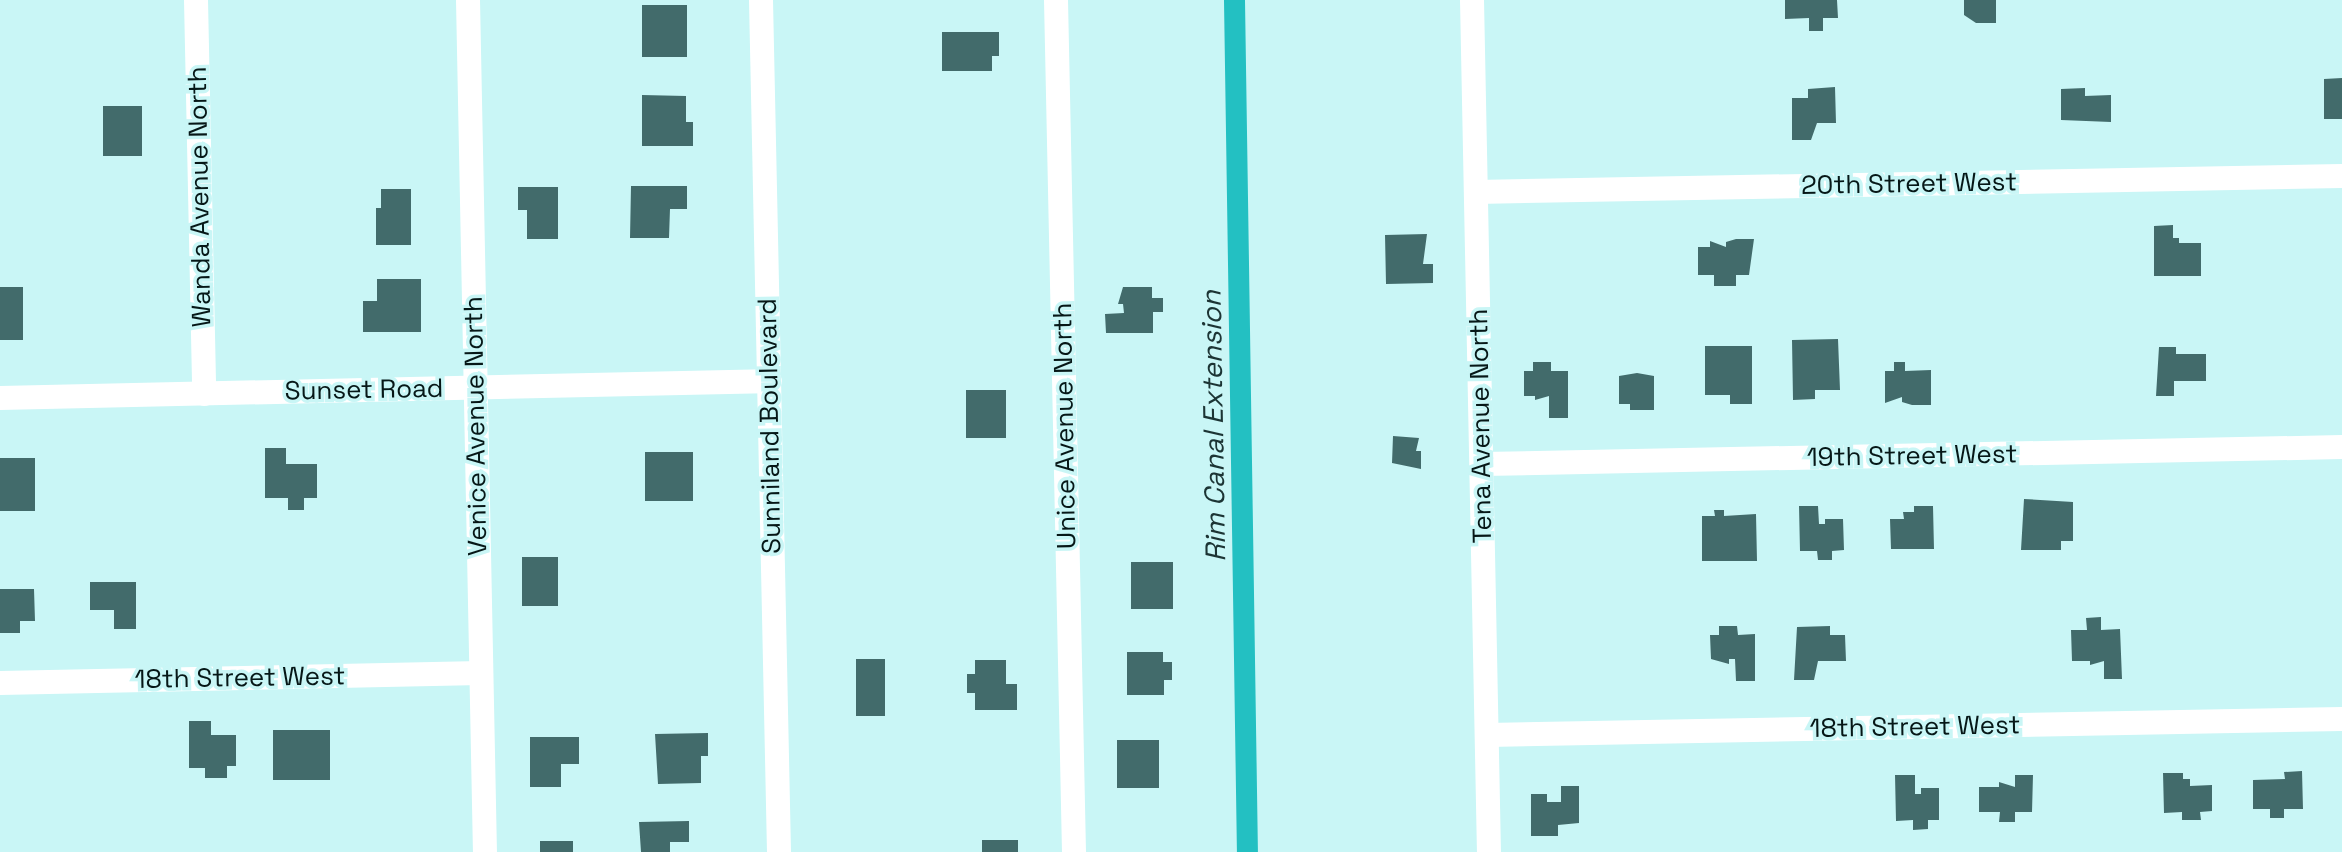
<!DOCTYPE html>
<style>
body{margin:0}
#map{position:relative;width:2342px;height:852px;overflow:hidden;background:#c9f6f6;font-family:"Space Grotesk",sans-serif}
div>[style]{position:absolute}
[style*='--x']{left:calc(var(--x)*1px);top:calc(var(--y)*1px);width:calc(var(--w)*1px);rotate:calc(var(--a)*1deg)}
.canal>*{height:21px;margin:-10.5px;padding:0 10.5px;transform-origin:10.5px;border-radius:10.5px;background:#23c0c2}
.building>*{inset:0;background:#426b6b}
.minor>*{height:24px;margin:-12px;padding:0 12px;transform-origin:12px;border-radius:12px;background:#fff}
span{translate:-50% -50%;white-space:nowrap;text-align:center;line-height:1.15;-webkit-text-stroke:7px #c9f6f6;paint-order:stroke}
.street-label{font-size:26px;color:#061717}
.water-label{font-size:28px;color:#1c3434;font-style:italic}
</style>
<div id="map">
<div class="canal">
<div style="--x:1234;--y:0;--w:852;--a:89.13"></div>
</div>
<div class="building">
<div style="clip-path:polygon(1785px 0,1837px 0,1838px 18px,1823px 18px,1823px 31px,1809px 31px,1809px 18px,1785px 19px)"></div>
<div style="clip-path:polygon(1964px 0,1996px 0,1996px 23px,1976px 23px,1964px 15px)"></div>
<div style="clip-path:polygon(642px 5px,687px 5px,687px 57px,642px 57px)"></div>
<div style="clip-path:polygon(942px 32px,999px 32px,999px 56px,992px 56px,992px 71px,942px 71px)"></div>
<div style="clip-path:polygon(2342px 78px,2342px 119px,2324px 119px,2324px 79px)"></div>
<div style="clip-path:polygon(1835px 87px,1836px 123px,1817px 123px,1811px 140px,1792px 140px,1792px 98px,1808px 98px,1808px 89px)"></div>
<div style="clip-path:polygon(2085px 88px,2085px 96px,2111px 95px,2111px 122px,2061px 120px,2061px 89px)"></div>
<div style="clip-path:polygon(642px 95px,686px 96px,686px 122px,693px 122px,693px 146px,642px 146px)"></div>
<div style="clip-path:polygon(103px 106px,142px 106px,142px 156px,103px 156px)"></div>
<div style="clip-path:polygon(631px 186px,687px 186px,687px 209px,670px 209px,669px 238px,630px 238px)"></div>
<div style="clip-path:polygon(518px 187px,558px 187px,558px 239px,527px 239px,527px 210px,518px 210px)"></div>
<div style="clip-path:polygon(381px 189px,411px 189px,411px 245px,376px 245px,376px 208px,381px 208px)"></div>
<div style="clip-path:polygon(2173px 225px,2173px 238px,2179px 238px,2179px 243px,2201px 243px,2201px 276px,2154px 276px,2154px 226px)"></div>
<div style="clip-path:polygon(1427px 234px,1423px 264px,1433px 264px,1433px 283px,1386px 284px,1385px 235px)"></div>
<div style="clip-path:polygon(1736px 239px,1754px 239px,1749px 275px,1736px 275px,1736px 286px,1714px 286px,1714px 275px,1698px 275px,1698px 247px,1710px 247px,1710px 241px,1726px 247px,1726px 242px)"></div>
<div style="clip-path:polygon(377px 279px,421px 279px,421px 332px,363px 332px,363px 301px,377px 301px)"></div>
<div style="clip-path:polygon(0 287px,23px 287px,23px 340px,0 340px)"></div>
<div style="clip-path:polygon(1123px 287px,1152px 287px,1152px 298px,1163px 298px,1163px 312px,1153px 312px,1153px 333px,1106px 333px,1105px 314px,1124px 313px,1123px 304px,1118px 304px)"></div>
<div style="clip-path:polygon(1838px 339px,1840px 390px,1815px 390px,1815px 399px,1793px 400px,1792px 340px)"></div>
<div style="clip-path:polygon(1705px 346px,1752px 346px,1752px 404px,1730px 404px,1730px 395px,1705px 395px)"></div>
<div style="clip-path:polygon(2159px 347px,2176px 347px,2176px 354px,2206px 354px,2206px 381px,2174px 381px,2174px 396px,2156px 396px)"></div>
<div style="clip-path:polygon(1533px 362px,1551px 362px,1551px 371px,1568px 371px,1568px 418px,1549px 418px,1549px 396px,1535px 400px,1535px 396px,1524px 396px,1524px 371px,1533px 371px)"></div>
<div style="clip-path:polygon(1894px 362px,1905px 362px,1905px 371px,1931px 370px,1931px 405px,1912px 405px,1902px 402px,1902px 397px,1885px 403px,1885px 371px,1894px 371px)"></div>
<div style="clip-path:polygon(1637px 373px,1654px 376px,1654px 410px,1630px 410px,1630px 404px,1619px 404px,1619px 376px)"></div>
<div style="clip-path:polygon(966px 390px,1006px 390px,1006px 438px,966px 438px)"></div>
<div style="clip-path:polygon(1393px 436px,1419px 438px,1416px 451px,1421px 451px,1421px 469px,1392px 463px)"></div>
<div style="clip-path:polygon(265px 448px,286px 448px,286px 464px,317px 464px,317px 498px,304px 498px,304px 510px,288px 510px,288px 498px,265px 498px)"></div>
<div style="clip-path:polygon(645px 452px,693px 452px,693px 501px,645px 501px)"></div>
<div style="clip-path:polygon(0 458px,35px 458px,35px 511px,0 511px)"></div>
<div style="clip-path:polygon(2024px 499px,2073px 502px,2073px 541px,2061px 541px,2061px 550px,2021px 550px)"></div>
<div style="clip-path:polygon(1799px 506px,1818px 506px,1819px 524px,1825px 524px,1825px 519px,1843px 519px,1844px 550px,1832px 551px,1832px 560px,1818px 560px,1817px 551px,1800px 551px)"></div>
<div style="clip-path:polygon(1914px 506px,1933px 506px,1934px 549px,1891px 549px,1890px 519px,1904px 519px,1903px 512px,1914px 512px)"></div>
<div style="clip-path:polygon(1714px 510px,1724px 510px,1724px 516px,1756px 514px,1757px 561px,1702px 561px,1702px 516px,1715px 516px)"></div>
<div style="clip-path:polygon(522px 557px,558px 557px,558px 606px,522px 606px)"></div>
<div style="clip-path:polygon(1131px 562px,1173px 562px,1173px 609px,1131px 609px)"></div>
<div style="clip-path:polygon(90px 582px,136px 582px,136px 629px,114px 629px,114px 610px,90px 610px)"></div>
<div style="clip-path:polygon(0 589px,34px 589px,35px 621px,20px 621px,20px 633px,0 633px)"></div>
<div style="clip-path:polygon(2101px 617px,2101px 630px,2120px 629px,2122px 679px,2104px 679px,2104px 661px,2090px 665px,2090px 661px,2072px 661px,2071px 630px,2087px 630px,2086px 618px)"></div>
<div style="clip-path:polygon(1719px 626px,1737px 626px,1738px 635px,1755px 634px,1755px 681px,1736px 681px,1735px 659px,1729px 659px,1729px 664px,1711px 659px,1710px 635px,1719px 635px)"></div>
<div style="clip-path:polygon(1830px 626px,1830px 635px,1845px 635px,1846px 661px,1818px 661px,1814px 680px,1794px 680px,1797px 627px)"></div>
<div style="clip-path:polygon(1127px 652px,1163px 652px,1163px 662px,1172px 662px,1172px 680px,1164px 680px,1164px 695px,1127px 695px)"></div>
<div style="clip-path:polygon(856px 659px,885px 659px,885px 716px,856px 716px)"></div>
<div style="clip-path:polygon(975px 660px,1006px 660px,1006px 684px,1017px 684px,1017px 710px,975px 710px,975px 693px,967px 693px,967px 674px,975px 674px)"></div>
<div style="clip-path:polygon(189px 721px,211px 721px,211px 735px,236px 735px,236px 766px,227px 766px,227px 778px,205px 778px,205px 768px,189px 768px)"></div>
<div style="clip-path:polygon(273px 730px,330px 730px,330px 780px,273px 780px)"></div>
<div style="clip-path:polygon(708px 733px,708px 756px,701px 756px,701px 783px,658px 784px,655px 734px)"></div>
<div style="clip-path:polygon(530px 737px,579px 737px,579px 764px,561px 764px,561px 787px,530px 787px)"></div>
<div style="clip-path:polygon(1117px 740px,1159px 740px,1159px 788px,1117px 788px)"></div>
<div style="clip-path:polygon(2302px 771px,2303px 809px,2284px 809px,2284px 818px,2270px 818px,2270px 809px,2253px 809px,2253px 780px,2285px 779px,2284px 772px)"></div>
<div style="clip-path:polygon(2163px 773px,2183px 773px,2183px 779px,2190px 779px,2190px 786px,2212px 785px,2212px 811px,2200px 812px,2201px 820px,2182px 820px,2182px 812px,2164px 813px)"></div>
<div style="clip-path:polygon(1895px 775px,1915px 775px,1915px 794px,1921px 794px,1921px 788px,1939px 788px,1939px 820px,1928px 820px,1928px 829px,1913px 830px,1913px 820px,1896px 821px)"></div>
<div style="clip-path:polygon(2015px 775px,2033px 775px,2032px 812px,2015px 812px,2015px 822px,1999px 822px,2000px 812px,1979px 812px,1979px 787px,1999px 787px,1999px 782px,2015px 787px)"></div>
<div style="clip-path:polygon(1561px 786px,1579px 786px,1579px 823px,1558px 825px,1558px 836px,1531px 836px,1531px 794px,1547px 794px,1547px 802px,1561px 802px)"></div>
<div style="clip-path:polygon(689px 821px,689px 842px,670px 842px,670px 852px,641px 852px,639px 822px)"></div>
<div style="clip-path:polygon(982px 840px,1018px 840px,1018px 852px,982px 852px)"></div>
<div style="clip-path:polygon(540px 841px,573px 841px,573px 852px,540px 852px)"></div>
</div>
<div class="minor">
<div style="--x:196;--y:0;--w:394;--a:88.8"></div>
<div style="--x:468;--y:0;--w:852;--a:88.86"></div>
<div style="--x:761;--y:0;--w:852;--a:88.79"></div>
<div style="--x:1056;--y:0;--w:852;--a:88.79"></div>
<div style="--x:1472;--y:0;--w:852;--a:88.86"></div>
<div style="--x:1476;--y:192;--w:866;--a:-1.06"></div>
<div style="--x:0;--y:398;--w:770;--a:-1.26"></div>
<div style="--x:1482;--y:464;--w:860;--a:-1.13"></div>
<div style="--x:0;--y:683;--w:481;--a:-1.2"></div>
<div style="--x:1487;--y:735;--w:855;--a:-1.07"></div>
</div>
<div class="street-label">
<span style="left:1909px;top:184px;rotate:-1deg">20th Street West</span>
<span style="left:200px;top:197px;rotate:-91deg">Wanda Avenue North</span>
<span style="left:364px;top:390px;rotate:-1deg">Sunset Road</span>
<span style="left:476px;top:426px;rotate:-91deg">Venice Avenue North</span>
<span style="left:770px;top:426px;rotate:-91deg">Sunniland Boulevard</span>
<span style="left:1065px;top:426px;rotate:-91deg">Unice Avenue North</span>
<span style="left:1481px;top:426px;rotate:-91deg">Tena Avenue North</span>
<span style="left:1912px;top:456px;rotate:-1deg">19th Street West</span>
<span style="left:240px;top:678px;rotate:-1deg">18th Street West</span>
<span style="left:1915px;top:727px;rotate:-1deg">18th Street West</span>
</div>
<div class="water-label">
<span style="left:1213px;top:426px;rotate:-91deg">Rim Canal Extension</span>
</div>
</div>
